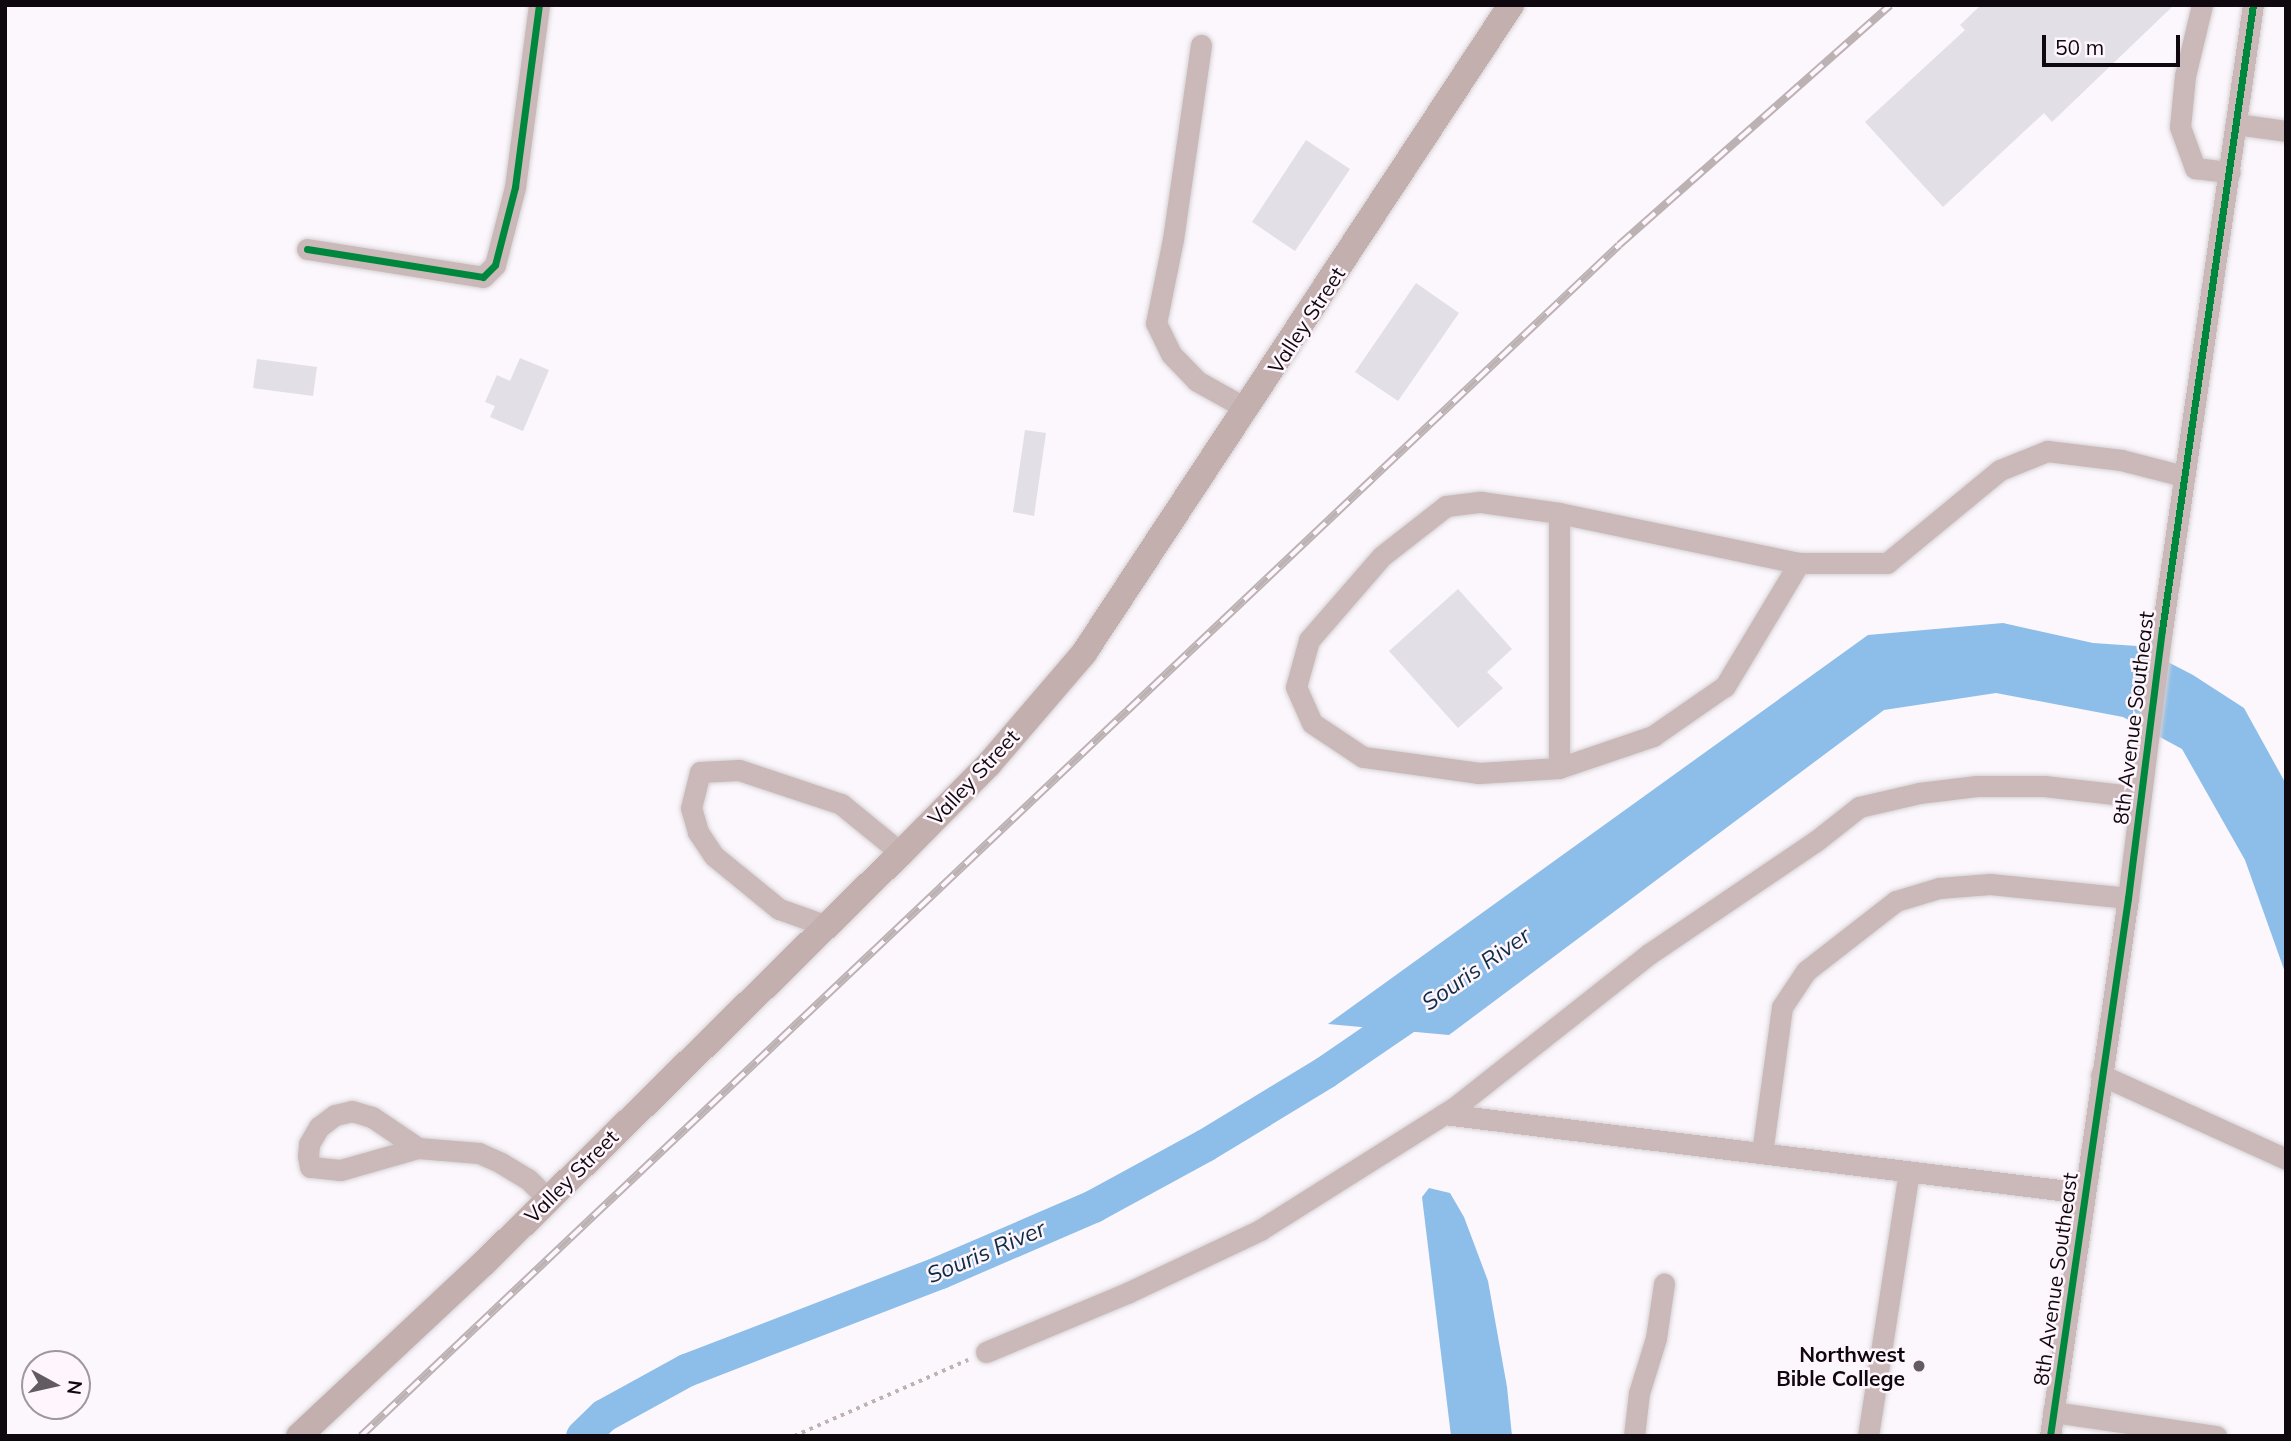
<!DOCTYPE html>
<style>
body{margin:0}
#map{position:relative;width:2291px;height:1441px;overflow:hidden;background:#fcf7fc;font-family:Mulish,sans-serif}
div>[style]{position:absolute}
[style*='--x']{left:calc(var(--x)*1px);top:calc(var(--y)*1px);width:calc(var(--w)*1px);rotate:calc(var(--a)*1deg)}
.water>*{inset:0;background:#8cbee9}
.river>*{height:33px;margin:-16.5px;padding:0 16.5px;transform-origin:16.5px;border-radius:16.5px;background:#8cbee9}
.building>*{inset:0;background:#e3dfe7}
.path>*{height:3.5px;margin-top:-1.75px;transform-origin:0;background:repeating-linear-gradient(90deg,#bfb2b3 0 3.5px,transparent 0 8.5px)}
.roads{filter:drop-shadow(0 0 2px #d5d2d5) drop-shadow(0 0 2px #d5d2d5)}
.minor>*{height:21px;margin:-10.5px;padding:0 10.5px;transform-origin:10.5px;border-radius:10.5px;background:#cab9b8}
.major>*{height:26px;margin:-13px;padding:0 13px;transform-origin:13px;border-radius:13px;background:#c2afae}
.rail>*{height:8px;margin-top:-4px;transform-origin:0;background:repeating-linear-gradient(90deg,#fef5fd 0 16px,#bcb2b4 0 32px);box-sizing:border-box;border-block:2px solid #bcb2b4}
.cycleway>*{height:7px;margin:-3.5px;padding:0 3.5px;transform-origin:3.5px;border-radius:3.5px;background:#00873e}
.dots>*{width:19px;height:19px;translate:-50% -50%;box-sizing:border-box;border:4px solid #fef5fd;border-radius:50%}
span{translate:-50% -50%;white-space:nowrap;text-align:center;line-height:1.15;-webkit-text-stroke:5px #fef5fd;paint-order:stroke}
.street-label{font-size:21px;color:#0f090f}
.poi-label{font-size:21px;color:#0f090f;font-weight:700}
.right{translate:-100% -50%;text-align:right}
.water-label{font-size:23px;color:#0d2d45;font-style:italic}
.frame{position:absolute;inset:0;border:7px solid #0f090f;pointer-events:none}
.north{position:absolute;left:21px;top:1350px;width:70px;height:70px;box-sizing:border-box;background:#fef5fd;border:2px solid #9e979e;border-radius:50%;rotate:98deg;font-size:19px;font-weight:700;line-height:28px;text-align:center;color:#0f090f}
.north::after{content:'';display:block;margin:auto;width:24px;height:32px;background:#625c62;clip-path:polygon(50% 0,100% 100%,50% 72%,0 100%)}
.scale{position:absolute;left:2042px;top:35px;width:138px;height:32px;box-sizing:border-box;border:4px solid #0f090f;border-top:0;padding-left:9px;font-size:21px;line-height:24px;white-space:nowrap;color:#0f090f;-webkit-text-stroke:5px #fef5fd;paint-order:stroke}
</style>
<div id="map">
<div class="water">
<div style="clip-path:polygon(2003px 623px,2093px 643px,2137px 646px,2193px 675px,2244px 708px,2286px 784px,2286px 975px,2245px 860px,2182px 749px,2123px 717px,1996px 693px,1884px 710px,1449px 1035px,1328px 1024px,1868px 635px)"></div>
<div style="clip-path:polygon(1429px 1188px,1450px 1193px,1464px 1217px,1488px 1281px,1507px 1387px,1512px 1436px,1451px 1436px,1422px 1197px)"></div>
</div>
<div class="river">
<div style="--x:582;--y:1436;--w:30;--a:-44"></div>
<div style="--x:604;--y:1415;--w:94;--a:-28.8"></div>
<div style="--x:686;--y:1370;--w:272;--a:-21.1"></div>
<div style="--x:940;--y:1272;--w:167;--a:-23.3"></div>
<div style="--x:1093;--y:1206;--w:128;--a:-28.6"></div>
<div style="--x:1205;--y:1145;--w:140;--a:-31.3"></div>
<div style="--x:1325;--y:1072;--w:119;--a:-34.4"></div>
</div>
<div class="building">
<div style="clip-path:polygon(1981px 5px,2174px 5px,2052px 122px,2044px 113px,1943px 207px,1865px 122px,1965px 30px,1960px 25px)"></div>
<div style="clip-path:polygon(1306px 140px,1350px 169px,1295px 251px,1252px 222px)"></div>
<div style="clip-path:polygon(1416px 283px,1459px 313px,1398px 401px,1355px 372px)"></div>
<div style="clip-path:polygon(520px 358px,549px 370px,523px 431px,490px 417px,495px 406px,485px 402px,497px 375px,510px 381px)"></div>
<div style="clip-path:polygon(257px 359px,317px 367px,313px 396px,253px 388px)"></div>
<div style="clip-path:polygon(1025px 430px,1046px 433px,1034px 516px,1013px 512px)"></div>
<div style="clip-path:polygon(1458px 589px,1512px 649px,1487px 672px,1503px 688px,1458px 728px,1389px 651px)"></div>
</div>
<div class="path">
<div style="--x:794;--y:1436;--w:190;--a:-23.6"></div>
</div>
<div class="roads">
<div class="minor">
<div style="--x:2202;--y:5;--w:73;--a:103.5"></div>
<div style="--x:2185;--y:76;--w:51;--a:95.6"></div>
<div style="--x:2180;--y:127;--w:44;--a:69.9"></div>
<div style="--x:2195;--y:168;--w:35;--a:7"></div>
<div style="--x:1201;--y:45;--w:196;--a:98.2"></div>
<div style="--x:1173;--y:239;--w:86;--a:101.4"></div>
<div style="--x:1156;--y:323;--w:34;--a:64"></div>
<div style="--x:1171;--y:354;--w:37;--a:46"></div>
<div style="--x:1197;--y:381;--w:57;--a:29.2"></div>
<div style="--x:2236;--y:124;--w:50;--a:8"></div>
<div style="--x:307;--y:249;--w:178;--a:9"></div>
<div style="--x:483;--y:277;--w:17;--a:-45"></div>
<div style="--x:495;--y:265;--w:81;--a:-75.6"></div>
<div style="--x:515;--y:187;--w:184;--a:-82.5"></div>
<div style="--x:1559;--y:513;--w:255;--a:90"></div>
<div style="--x:1799;--y:563;--w:144;--a:121"></div>
<div style="--x:1725;--y:686;--w:88;--a:145.2"></div>
<div style="--x:1653;--y:736;--w:99;--a:161.2"></div>
<div style="--x:1559;--y:768;--w:80;--a:176.4"></div>
<div style="--x:1479;--y:773;--w:117;--a:-172.1"></div>
<div style="--x:1363;--y:757;--w:61;--a:-146.3"></div>
<div style="--x:1312;--y:723;--w:39;--a:-114"></div>
<div style="--x:1296;--y:687;--w:49;--a:-74.5"></div>
<div style="--x:1309;--y:640;--w:111;--a:-49"></div>
<div style="--x:1382;--y:556;--w:81;--a:-38"></div>
<div style="--x:1446;--y:506;--w:35;--a:-7"></div>
<div style="--x:1481;--y:502;--w:79;--a:8"></div>
<div style="--x:1559;--y:513;--w:245;--a:11.8"></div>
<div style="--x:1799;--y:563;--w:88;--a:0"></div>
<div style="--x:1887;--y:563;--w:146;--a:-39.5"></div>
<div style="--x:2000;--y:470;--w:51;--a:-22"></div>
<div style="--x:2047;--y:451;--w:75;--a:6.9"></div>
<div style="--x:2121;--y:460;--w:65;--a:14.3"></div>
<div style="--x:827;--y:926;--w:51;--a:-160.5"></div>
<div style="--x:779;--y:909;--w:84;--a:-140.8"></div>
<div style="--x:714;--y:856;--w:29;--a:-124"></div>
<div style="--x:698;--y:832;--w:25;--a:-106"></div>
<div style="--x:691;--y:808;--w:37;--a:-76"></div>
<div style="--x:700;--y:772;--w:39;--a:-3"></div>
<div style="--x:739;--y:770;--w:108;--a:18.4"></div>
<div style="--x:841;--y:804;--w:77;--a:39.2"></div>
<div style="--x:2101;--y:1075;--w:203;--a:24.4"></div>
<div style="--x:1444;--y:1114;--w:645;--a:7.04"></div>
<div style="--x:418;--y:1148;--w:81;--a:164.2"></div>
<div style="--x:340;--y:1170;--w:30;--a:-174"></div>
<div style="--x:310;--y:1167;--w:11;--a:-100"></div>
<div style="--x:308;--y:1156;--w:12;--a:-85"></div>
<div style="--x:309;--y:1144;--w:20;--a:-60"></div>
<div style="--x:319;--y:1127;--w:20;--a:-37"></div>
<div style="--x:335;--y:1115;--w:17;--a:-13"></div>
<div style="--x:352;--y:1111;--w:21;--a:17"></div>
<div style="--x:372;--y:1117;--w:55;--a:34"></div>
<div style="--x:418;--y:1148;--w:61;--a:4.7"></div>
<div style="--x:479;--y:1153;--w:24;--a:24"></div>
<div style="--x:501;--y:1163;--w:31;--a:31"></div>
<div style="--x:528;--y:1179;--w:28;--a:45"></div>
<div style="--x:1762;--y:1153;--w:147;--a:-82.2"></div>
<div style="--x:1782;--y:1007;--w:43;--a:-56.3"></div>
<div style="--x:1806;--y:971;--w:114;--a:-37.9"></div>
<div style="--x:1896;--y:901;--w:45;--a:-16.8"></div>
<div style="--x:1939;--y:888;--w:51;--a:-4.5"></div>
<div style="--x:1990;--y:884;--w:139;--a:5.8"></div>
<div style="--x:986;--y:1352;--w:153;--a:-22.7"></div>
<div style="--x:1127;--y:1293;--w:147;--a:-25.3"></div>
<div style="--x:1260;--y:1230;--w:229;--a:-32.2"></div>
<div style="--x:1454;--y:1108;--w:248;--a:-38.3"></div>
<div style="--x:1649;--y:954;--w:202;--a:-34.1"></div>
<div style="--x:1816;--y:841;--w:55;--a:-38.3"></div>
<div style="--x:1859;--y:807;--w:62;--a:-13.1"></div>
<div style="--x:1919;--y:793;--w:58;--a:-6.9"></div>
<div style="--x:1977;--y:786;--w:67;--a:0"></div>
<div style="--x:2044;--y:786;--w:97;--a:6.5"></div>
<div style="--x:2053;--y:1412;--w:165;--a:8.4"></div>
<div style="--x:1634;--y:1436;--w:43;--a:-83.4"></div>
<div style="--x:1639;--y:1393;--w:58;--a:-72.8"></div>
<div style="--x:1656;--y:1338;--w:55;--a:-81.6"></div>
<div style="--x:1868;--y:1436;--w:267;--a:-81.2"></div>
<div style="--x:2050;--y:1436;--w:544;--a:-81.75"></div>
<div style="--x:2128;--y:898;--w:270;--a:-82.8"></div>
<div style="--x:2162;--y:630;--w:632;--a:-81.72"></div>
</div>
<div class="major">
<div style="--x:299;--y:1436;--w:253;--a:-43.1"></div>
<div style="--x:484;--y:1263;--w:585;--a:-44.52"></div>
<div style="--x:901;--y:853;--w:125;--a:-45.3"></div>
<div style="--x:989;--y:764;--w:146;--a:-49.4"></div>
<div style="--x:1084;--y:653;--w:776;--a:-56.62"></div>
</div>
</div>
<div class="rail">
<div style="--x:361;--y:1436;--w:1732;--a:-43.43"></div>
<div style="--x:1619;--y:245;--w:362;--a:-41.5"></div>
</div>
<div class="cycleway">
<div style="--x:307;--y:249;--w:178;--a:9"></div>
<div style="--x:483;--y:277;--w:17;--a:-45"></div>
<div style="--x:495;--y:265;--w:81;--a:-75.6"></div>
<div style="--x:515;--y:187;--w:184;--a:-82.5"></div>
<div style="--x:2050;--y:1436;--w:544;--a:-81.75"></div>
<div style="--x:2128;--y:898;--w:270;--a:-82.8"></div>
<div style="--x:2162;--y:630;--w:632;--a:-81.72"></div>
</div>
<div class="dots">
<div style="left:1919px;top:1366px;background:#625c62"></div>
</div>
<div class="street-label">
<span style="left:1306px;top:320px;rotate:-57deg">Valley Street</span>
<span style="left:2133px;top:718px;rotate:-83deg">8th Avenue Southeast</span>
<span style="left:973px;top:777px;rotate:-47deg">Valley Street</span>
<span style="left:571px;top:1176px;rotate:-45deg">Valley Street</span>
<span style="left:2055px;top:1279px;rotate:-82deg">8th Avenue Southeast</span>
</div>
<div class="poi-label">
<span class="right" style="left:1905px;top:1366px">Northwest<br>Bible College</span>
</div>
<div class="water-label">
<span style="left:1476px;top:969px;rotate:-35deg">Souris River</span>
<span style="left:986px;top:1252px;rotate:-23deg">Souris River</span>
</div>
<div class="frame"></div>
<div class="north">N</div>
<div class="scale">50 m</div>
</div>
